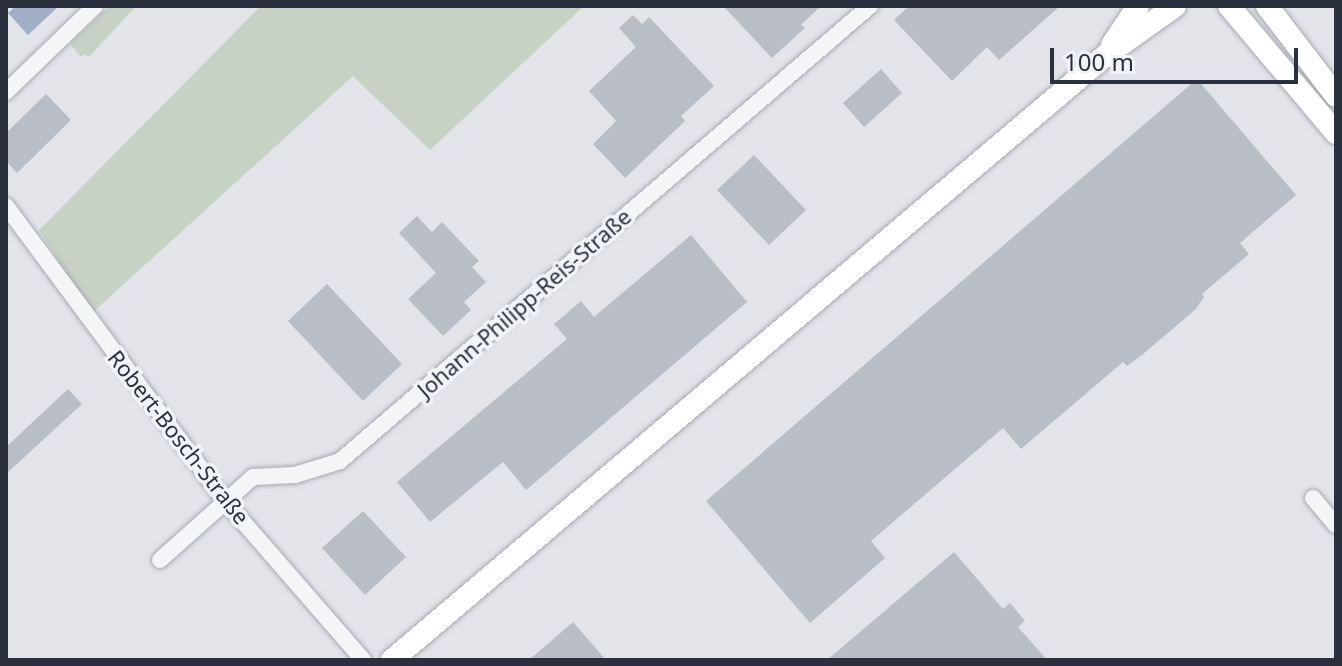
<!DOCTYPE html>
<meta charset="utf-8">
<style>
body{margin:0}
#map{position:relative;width:1342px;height:666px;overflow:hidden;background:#e2e4e9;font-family:"Noto Sans",sans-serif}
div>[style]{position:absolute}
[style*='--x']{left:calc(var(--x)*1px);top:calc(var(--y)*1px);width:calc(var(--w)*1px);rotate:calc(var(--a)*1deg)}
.green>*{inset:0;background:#c6d2c3}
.water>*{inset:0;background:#a0aec6}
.building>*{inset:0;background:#b9bdc5}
.roads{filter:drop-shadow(0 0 2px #a7aab3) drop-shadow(0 0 2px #a7aab3)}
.street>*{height:16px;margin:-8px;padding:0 8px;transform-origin:8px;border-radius:8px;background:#f4f5f7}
.secondary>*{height:22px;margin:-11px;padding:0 11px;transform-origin:11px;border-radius:11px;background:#fff}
span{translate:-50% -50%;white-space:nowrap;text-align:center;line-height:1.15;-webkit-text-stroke:7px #f1f3f6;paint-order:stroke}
.street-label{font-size:22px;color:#2b303f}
.frame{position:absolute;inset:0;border:8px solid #2b303f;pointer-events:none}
.scale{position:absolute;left:1050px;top:48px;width:248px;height:36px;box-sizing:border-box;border:4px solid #2b303f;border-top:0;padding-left:10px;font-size:24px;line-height:28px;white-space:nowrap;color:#2b303f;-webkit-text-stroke:6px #f1f3f6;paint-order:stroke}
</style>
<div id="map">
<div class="green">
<div style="clip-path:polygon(110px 6px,136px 6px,89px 57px,85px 54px,81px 57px,70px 44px)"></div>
<div style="clip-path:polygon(261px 6px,584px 6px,430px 150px,353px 76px,92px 313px,39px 230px)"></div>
</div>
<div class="water">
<div style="clip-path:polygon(16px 6px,59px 6px,28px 35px,8px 13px)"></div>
</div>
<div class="building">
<div style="clip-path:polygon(723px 6px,821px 6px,801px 25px,805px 28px,772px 58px)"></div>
<div style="clip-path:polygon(909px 6px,1060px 6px,999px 60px,987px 47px,952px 81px,894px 20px)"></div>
<div style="clip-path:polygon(633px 15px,642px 24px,649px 17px,714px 86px,681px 116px,685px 121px,625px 178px,593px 144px,616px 121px,589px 91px,636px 47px,619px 28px)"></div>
<div style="clip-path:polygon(881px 69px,902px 93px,864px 127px,843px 103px)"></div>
<div style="clip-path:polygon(1197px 79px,1296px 195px,1240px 243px,1249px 254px,1202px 294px,1204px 297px,1196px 309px,1142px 355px,1127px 366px,1123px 362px,1021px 449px,1003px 428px,871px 541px,885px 558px,810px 623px,706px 501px)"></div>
<div style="clip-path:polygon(46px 94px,71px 120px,17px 173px,6px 161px,6px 133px)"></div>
<div style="clip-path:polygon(754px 155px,806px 210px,769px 245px,717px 190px)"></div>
<div style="clip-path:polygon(417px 216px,432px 232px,442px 222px,479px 261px,472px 267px,486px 282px,464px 302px,471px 310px,443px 336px,408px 299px,436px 273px,399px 233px)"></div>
<div style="clip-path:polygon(691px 235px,747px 302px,526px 490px,503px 462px,430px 522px,397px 482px,567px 339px,554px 324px,581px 301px,594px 317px)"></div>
<div style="clip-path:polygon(327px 284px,402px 364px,363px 401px,288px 321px)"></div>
<div style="clip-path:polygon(68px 389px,82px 404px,6px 474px,6px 447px)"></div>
<div style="clip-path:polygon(363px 511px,406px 557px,365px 595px,322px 548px)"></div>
<div style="clip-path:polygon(954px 552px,1003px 609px,1010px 603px,1025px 621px,1018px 627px,1047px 660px,827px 660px)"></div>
<div style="clip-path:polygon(573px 622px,606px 660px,529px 660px)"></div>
</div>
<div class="roads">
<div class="street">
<div style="--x:6;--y:92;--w:124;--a:-44"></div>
<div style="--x:6;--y:206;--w:367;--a:53.4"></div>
<div style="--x:225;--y:501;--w:211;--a:49"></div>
<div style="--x:1313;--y:498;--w:35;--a:50"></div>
<div style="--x:160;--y:560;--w:125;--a:-41.7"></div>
<div style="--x:253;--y:477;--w:42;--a:-2.7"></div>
<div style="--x:295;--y:475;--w:47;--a:-17.3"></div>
<div style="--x:340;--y:461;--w:699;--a:-40.65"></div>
</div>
<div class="secondary">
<div style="--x:1229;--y:6;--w:166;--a:49.9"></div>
<div style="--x:1267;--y:6;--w:113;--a:52.5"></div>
<div style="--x:1112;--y:45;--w:47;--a:-56.3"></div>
<div style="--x:392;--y:660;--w:934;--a:-40.27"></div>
<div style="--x:1105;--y:56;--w:86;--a:-35.5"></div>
</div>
</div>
<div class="street-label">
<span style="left:524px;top:303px;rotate:-41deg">Johann-Philipp-Reis-Straße</span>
<span style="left:179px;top:437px;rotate:52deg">Robert-Bosch-Straße</span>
</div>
<div class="frame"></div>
<div class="scale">100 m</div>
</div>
